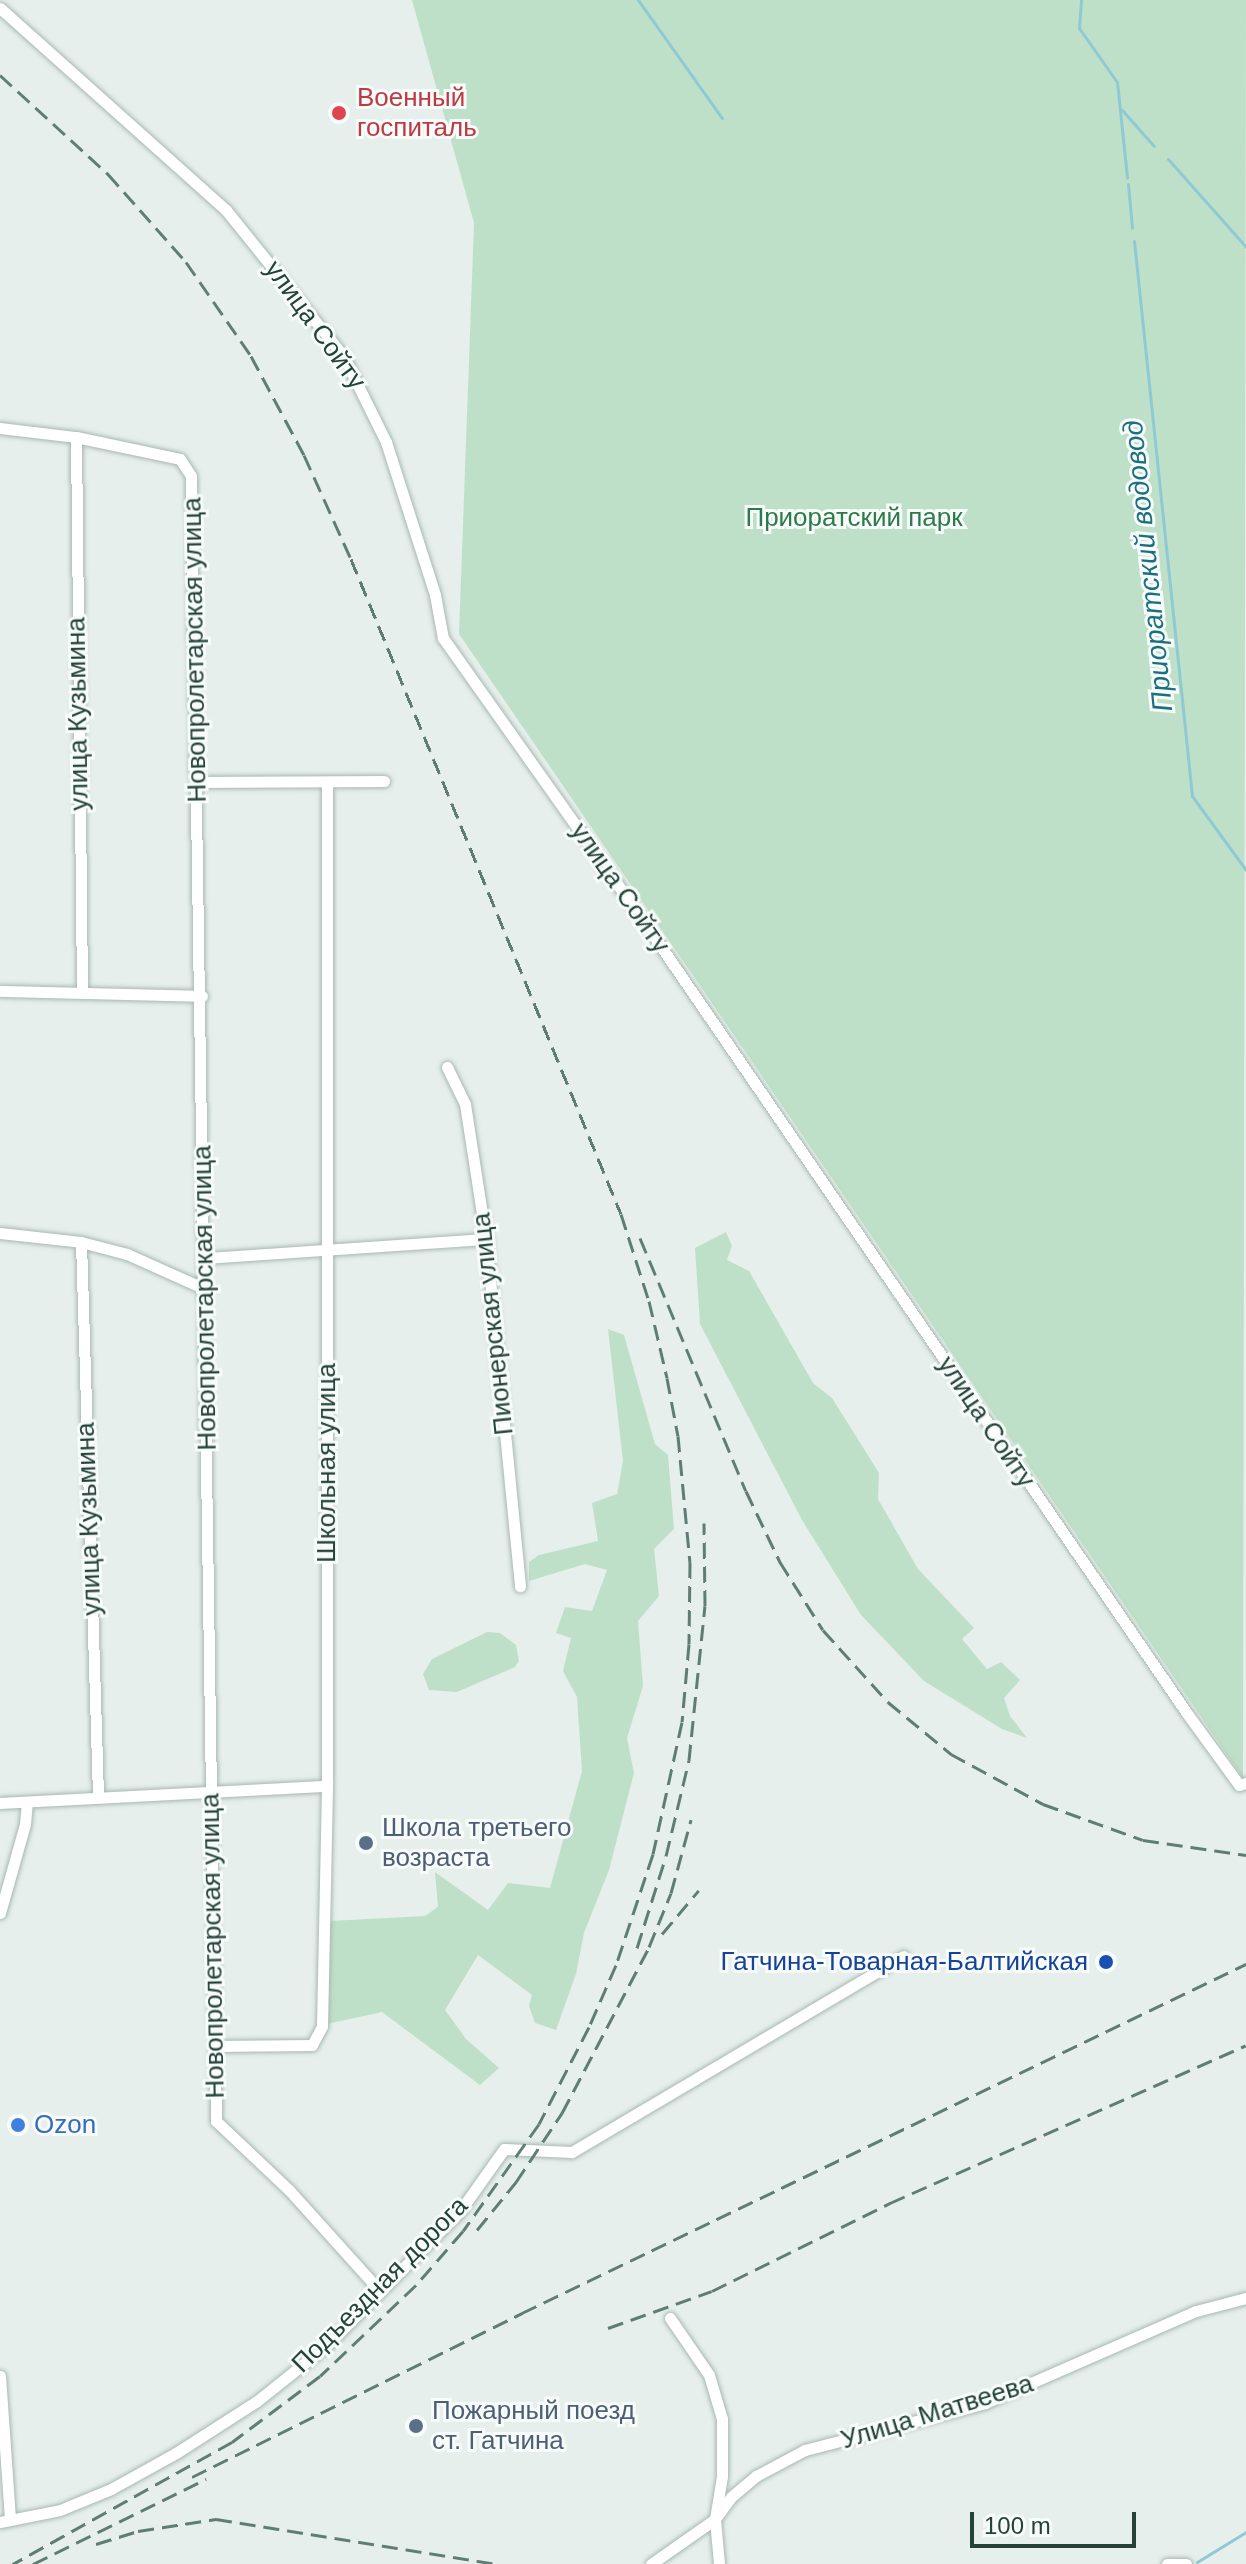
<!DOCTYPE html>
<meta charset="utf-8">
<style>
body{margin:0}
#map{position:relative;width:1246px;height:2564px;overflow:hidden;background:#e6efeb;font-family:Arial,sans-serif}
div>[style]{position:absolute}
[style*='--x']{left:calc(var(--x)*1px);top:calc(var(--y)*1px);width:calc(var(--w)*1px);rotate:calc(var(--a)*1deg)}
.green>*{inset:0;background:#bfe0c8}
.stream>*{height:3px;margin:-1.5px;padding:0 1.5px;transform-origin:1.5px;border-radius:1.5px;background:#8ec9d4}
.roads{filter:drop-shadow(0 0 2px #a8b8b2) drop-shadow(0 0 2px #a8b8b2)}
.minor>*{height:11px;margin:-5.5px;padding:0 5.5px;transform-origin:5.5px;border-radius:5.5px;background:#fff}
.rail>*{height:3px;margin-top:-1.5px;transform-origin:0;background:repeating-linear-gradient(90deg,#5f7d75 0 16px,transparent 0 24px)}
.dots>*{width:22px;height:22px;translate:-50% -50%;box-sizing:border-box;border:4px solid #f7fbf9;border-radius:50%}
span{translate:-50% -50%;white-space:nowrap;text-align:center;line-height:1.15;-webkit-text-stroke:6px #f7fbf9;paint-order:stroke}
.health-label{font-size:26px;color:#be3a42}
.left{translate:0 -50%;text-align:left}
.street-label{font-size:26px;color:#24423a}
.park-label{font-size:26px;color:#2d7a4b}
.service-label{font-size:26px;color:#4e5e75}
.transit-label{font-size:26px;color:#164399}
.right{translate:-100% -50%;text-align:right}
.shop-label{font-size:26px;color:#366cbe}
.water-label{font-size:28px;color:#1c6f80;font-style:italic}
.scale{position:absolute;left:970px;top:2512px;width:166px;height:36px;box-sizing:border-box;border:4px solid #24423a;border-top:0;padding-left:10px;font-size:24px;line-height:28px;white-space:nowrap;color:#24423a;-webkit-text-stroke:6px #f7fbf9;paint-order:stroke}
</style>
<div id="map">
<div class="green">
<div style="clip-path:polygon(412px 0,1246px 0,1243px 1778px,459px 634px,474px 223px)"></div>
<div style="clip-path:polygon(726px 1232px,732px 1246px,727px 1260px,749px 1271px,813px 1383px,832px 1398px,879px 1473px,878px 1499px,918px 1569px,974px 1628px,962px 1639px,987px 1669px,1001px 1662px,1020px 1680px,1004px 1698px,1010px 1716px,1027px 1738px,1002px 1729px,924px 1681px,861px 1615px,802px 1520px,700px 1324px,695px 1248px)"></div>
<div style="clip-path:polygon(608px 1329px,624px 1335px,655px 1444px,668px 1455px,674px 1529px,654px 1549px,659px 1596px,638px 1621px,643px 1686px,627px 1738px,634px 1773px,609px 1870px,584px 1933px,576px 1974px,556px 2030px,535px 2023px,529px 2006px,532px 1995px,478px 1955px,445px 2010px,466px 2039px,499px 2068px,480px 2085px,382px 2012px,327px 2024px,330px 1921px,425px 1916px,438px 1907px,435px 1872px,488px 1910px,508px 1883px,550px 1888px,582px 1771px,577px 1697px,563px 1671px,571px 1638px,556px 1633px,565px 1607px,592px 1611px,607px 1570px,585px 1564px,529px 1581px,529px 1562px,539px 1555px,598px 1541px,592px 1503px,617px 1494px,623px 1461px)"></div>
<div style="clip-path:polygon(487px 1632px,500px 1633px,516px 1645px,519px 1661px,515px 1667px,457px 1692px,429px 1690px,423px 1674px,432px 1659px)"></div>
</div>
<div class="stream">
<div style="--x:638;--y:0;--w:145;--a:54.6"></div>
<div style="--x:1081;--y:0;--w:28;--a:94"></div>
<div style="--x:1079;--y:28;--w:66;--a:54.9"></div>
<div style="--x:1117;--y:82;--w:96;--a:84"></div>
<div style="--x:1122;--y:110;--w:48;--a:48.4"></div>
<div style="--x:1168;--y:159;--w:118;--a:48.4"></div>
<div style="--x:1128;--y:184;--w:44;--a:84.8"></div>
<div style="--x:1134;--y:241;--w:558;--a:84.03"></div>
<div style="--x:1192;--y:796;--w:92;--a:53.9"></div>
<div style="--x:1197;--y:2562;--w:57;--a:-31.5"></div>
</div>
<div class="roads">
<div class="minor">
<div style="--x:0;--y:8;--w:303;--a:41.8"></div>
<div style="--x:226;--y:210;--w:189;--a:51.2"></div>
<div style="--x:344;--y:357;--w:95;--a:63.7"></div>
<div style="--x:386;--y:442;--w:161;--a:72.2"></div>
<div style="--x:435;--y:595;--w:44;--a:79.5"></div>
<div style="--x:443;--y:638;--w:341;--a:54.7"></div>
<div style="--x:640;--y:916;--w:965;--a:55.55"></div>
<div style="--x:1186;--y:1712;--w:90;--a:54"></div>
<div style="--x:1239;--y:1785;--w:7;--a:-16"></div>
<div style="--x:0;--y:428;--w:77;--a:6.8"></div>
<div style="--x:76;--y:437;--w:106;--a:11.9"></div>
<div style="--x:180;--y:459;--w:20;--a:57"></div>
<div style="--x:191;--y:476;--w:1645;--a:89.13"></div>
<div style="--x:216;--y:2121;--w:100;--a:43.4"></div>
<div style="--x:289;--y:2190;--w:135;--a:48"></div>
<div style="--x:76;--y:437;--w:554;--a:89.38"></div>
<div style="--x:198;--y:782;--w:186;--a:-0.3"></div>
<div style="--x:0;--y:991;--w:202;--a:1.4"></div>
<div style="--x:447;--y:1067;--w:41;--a:64.1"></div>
<div style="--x:465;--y:1104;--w:137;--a:81.2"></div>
<div style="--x:486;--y:1239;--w:349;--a:84.4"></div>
<div style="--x:0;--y:1233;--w:81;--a:6.3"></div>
<div style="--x:81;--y:1242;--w:48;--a:14.6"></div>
<div style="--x:127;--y:1254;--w:85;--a:24.2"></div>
<div style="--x:81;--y:1242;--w:554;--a:88.24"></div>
<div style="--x:206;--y:1258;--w:281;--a:-3.9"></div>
<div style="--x:0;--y:1803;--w:327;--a:-3"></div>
<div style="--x:0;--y:1913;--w:92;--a:-74.3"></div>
<div style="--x:25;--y:1824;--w:22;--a:-85"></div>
<div style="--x:215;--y:2046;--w:97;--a:-0.6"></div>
<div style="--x:312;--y:2045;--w:21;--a:-62"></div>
<div style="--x:322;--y:2026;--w:247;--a:-88.8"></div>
<div style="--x:327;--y:1779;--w:997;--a:-90"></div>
<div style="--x:670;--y:2318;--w:69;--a:55.6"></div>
<div style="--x:709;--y:2375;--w:46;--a:73.5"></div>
<div style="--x:722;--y:2419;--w:57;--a:90"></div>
<div style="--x:722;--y:2476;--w:44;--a:99.2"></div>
<div style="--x:715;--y:2519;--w:45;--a:84.9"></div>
<div style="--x:0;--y:2376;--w:144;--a:86"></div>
<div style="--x:0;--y:2522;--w:61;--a:-11.3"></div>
<div style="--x:60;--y:2510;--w:55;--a:-22.4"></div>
<div style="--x:111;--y:2489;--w:74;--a:-29"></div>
<div style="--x:176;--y:2453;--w:96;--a:-32.7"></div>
<div style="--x:257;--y:2401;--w:88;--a:-38.6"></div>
<div style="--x:326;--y:2346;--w:124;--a:-45.3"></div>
<div style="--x:413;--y:2258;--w:66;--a:-45"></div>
<div style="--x:460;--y:2211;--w:76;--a:-54.6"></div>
<div style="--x:504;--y:2149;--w:68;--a:2.5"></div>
<div style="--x:572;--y:2152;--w:385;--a:-30.6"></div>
<div style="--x:651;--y:2564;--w:78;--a:-35.1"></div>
<div style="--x:715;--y:2519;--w:27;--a:-54"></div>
<div style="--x:731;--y:2497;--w:33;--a:-40"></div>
<div style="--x:756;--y:2476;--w:55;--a:-28"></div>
<div style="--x:805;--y:2450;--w:186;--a:-14.6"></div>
<div style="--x:985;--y:2403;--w:230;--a:-23.6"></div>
<div style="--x:1196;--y:2311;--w:52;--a:-14.6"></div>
<div style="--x:1167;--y:2564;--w:19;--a:0"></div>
</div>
</div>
<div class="rail">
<div style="--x:0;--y:75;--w:147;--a:42.5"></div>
<div style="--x:108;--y:174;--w:118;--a:48.4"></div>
<div style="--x:186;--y:262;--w:114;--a:55.3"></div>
<div style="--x:251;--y:356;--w:112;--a:61.8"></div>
<div style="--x:304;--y:455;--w:114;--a:65.7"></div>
<div style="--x:351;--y:559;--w:708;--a:67.6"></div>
<div style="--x:621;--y:1214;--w:91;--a:72.2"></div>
<div style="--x:649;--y:1301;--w:79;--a:76.8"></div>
<div style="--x:667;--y:1378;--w:59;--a:79.3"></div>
<div style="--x:678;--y:1436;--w:127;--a:84.6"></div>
<div style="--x:690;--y:1562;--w:82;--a:90.7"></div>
<div style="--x:689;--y:1644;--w:78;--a:95.1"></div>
<div style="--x:682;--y:1722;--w:135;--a:102.4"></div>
<div style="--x:653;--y:1854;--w:117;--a:108.4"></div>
<div style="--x:616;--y:1965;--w:68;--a:113.5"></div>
<div style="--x:589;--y:2027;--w:109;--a:117.3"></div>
<div style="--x:539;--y:2124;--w:131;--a:125.4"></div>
<div style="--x:463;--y:2231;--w:72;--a:131"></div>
<div style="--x:416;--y:2285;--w:132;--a:136.5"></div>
<div style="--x:320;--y:2376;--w:110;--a:143.1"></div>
<div style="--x:232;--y:2442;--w:251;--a:150.9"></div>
<div style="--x:640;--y:1238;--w:274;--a:67.3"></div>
<div style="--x:746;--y:1491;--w:79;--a:64.4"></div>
<div style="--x:780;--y:1562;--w:80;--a:57.7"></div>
<div style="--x:823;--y:1630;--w:97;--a:47.9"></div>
<div style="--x:888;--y:1702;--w:82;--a:39.5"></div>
<div style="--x:951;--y:1754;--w:105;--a:28.5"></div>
<div style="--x:1043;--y:1804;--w:106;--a:19.8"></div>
<div style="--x:1143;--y:1840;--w:104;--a:8.3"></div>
<div style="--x:662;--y:1934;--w:57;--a:-49.9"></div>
<div style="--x:637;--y:1948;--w:96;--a:-72.5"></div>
<div style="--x:666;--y:1856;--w:99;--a:-76.5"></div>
<div style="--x:689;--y:1760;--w:155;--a:-84.1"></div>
<div style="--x:705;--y:1606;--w:83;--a:-90.7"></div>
<div style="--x:477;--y:2230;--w:62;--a:-50.9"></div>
<div style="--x:516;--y:2182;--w:83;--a:-56.3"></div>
<div style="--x:562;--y:2113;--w:187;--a:-62.3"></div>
<div style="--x:649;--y:1947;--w:58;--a:-67.8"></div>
<div style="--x:671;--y:1893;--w:76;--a:-74.7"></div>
<div style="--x:608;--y:2328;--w:110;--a:-19.6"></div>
<div style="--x:712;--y:2291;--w:199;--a:-26.3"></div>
<div style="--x:890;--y:2203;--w:389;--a:-23.9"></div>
<div style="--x:192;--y:2477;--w:369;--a:-26.4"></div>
<div style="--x:522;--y:2313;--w:804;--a:-25.74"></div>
<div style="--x:96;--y:2544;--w:44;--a:-17.2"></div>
<div style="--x:138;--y:2531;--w:79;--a:-8.7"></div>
<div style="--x:216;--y:2519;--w:284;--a:9.1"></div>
<div style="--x:33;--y:2564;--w:193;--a:-26.2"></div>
</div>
<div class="dots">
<div style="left:339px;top:113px;background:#e0444e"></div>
<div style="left:366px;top:1843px;background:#5c6f8a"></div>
<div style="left:1106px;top:1962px;background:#1a4fb4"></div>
<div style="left:18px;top:2125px;background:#3f7fe0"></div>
<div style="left:416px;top:2426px;background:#5c6f8a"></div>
</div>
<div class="health-label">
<span class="left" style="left:357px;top:113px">Военный<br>госпиталь</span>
</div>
<div class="street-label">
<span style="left:315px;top:325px;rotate:54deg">улица Сойту</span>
<span style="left:195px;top:650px;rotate:-91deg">Новопролетарская улица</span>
<span style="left:78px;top:714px;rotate:-91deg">улица Кузьмина</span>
<span style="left:620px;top:888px;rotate:55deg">улица Сойту</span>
<span style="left:205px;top:1298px;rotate:-91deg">Новопролетарская улица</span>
<span style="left:493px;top:1324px;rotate:-96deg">Пионерская улица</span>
<span style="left:986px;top:1422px;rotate:56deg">улица Сойту</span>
<span style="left:327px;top:1463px;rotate:-90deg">Школьная улица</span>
<span style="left:89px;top:1519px;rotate:-92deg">улица Кузьмина</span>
<span style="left:213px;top:1946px;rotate:-91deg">Новопролетарская улица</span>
<span style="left:380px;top:2285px;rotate:-45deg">Подъездная дорога</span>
<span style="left:937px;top:2412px;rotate:-17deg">Улица Матвеева</span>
</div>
<div class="park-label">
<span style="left:854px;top:518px">Приоратский парк</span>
</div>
<div class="service-label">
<span class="left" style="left:382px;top:1843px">Школа третьего<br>возраста</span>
<span class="left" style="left:432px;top:2426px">Пожарный поезд<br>ст. Гатчина</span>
</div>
<div class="transit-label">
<span class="right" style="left:1088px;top:1962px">Гатчина-Товарная-Балтийская</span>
</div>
<div class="shop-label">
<span class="left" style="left:34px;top:2125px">Ozon</span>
</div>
<div class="water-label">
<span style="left:1148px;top:566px;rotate:-96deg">Приоратский водовод</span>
</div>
<div class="scale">100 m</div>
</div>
